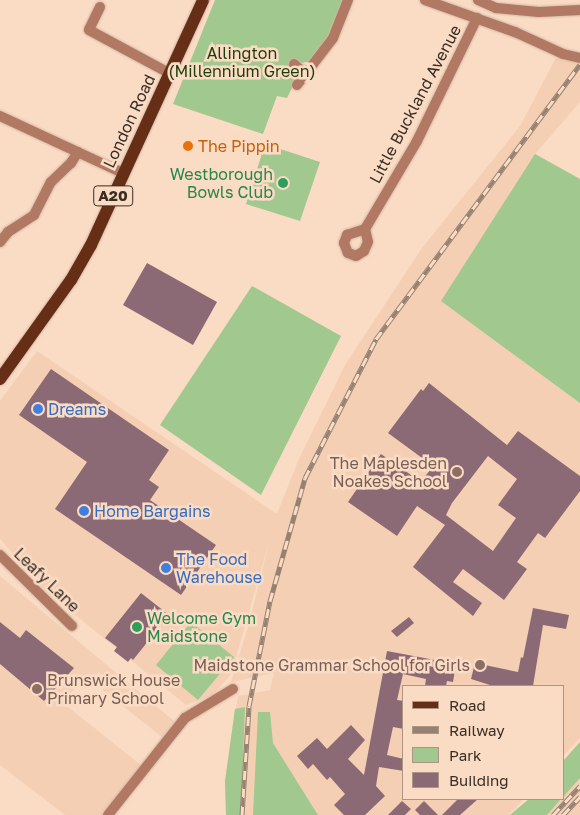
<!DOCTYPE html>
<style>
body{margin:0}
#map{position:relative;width:580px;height:815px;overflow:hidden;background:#fadbc4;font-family:"Golos Text",sans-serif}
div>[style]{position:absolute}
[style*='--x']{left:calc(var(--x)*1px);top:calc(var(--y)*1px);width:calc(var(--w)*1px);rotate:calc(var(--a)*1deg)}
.built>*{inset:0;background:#f4cfb4}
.green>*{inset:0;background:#a1c88f}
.building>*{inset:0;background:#8c6a75}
.roads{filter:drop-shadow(0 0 1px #d3b8a4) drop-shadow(0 0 1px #d3b8a4)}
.minor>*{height:10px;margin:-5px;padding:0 5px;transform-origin:5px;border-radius:5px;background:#b17963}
.primary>*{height:12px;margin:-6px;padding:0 6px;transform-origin:6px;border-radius:6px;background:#672e17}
.rail>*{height:5px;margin-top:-2.5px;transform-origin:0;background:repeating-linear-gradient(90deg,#fadbc4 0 9px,#978272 0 18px);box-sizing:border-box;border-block:1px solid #978272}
.dots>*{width:14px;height:14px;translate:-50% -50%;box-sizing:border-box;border:2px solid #fadbc4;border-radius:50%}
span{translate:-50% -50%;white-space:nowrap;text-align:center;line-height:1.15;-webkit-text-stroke:5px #fadbc4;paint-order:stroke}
.shield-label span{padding:1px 4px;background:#fadbc4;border:1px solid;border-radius:4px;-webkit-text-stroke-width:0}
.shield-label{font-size:15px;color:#392d24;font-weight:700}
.park-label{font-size:16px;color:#1d3d08}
.street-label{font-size:16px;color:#392d24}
.food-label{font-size:16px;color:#c56008}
.left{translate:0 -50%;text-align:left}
.leisure-label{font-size:16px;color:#27864d}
.right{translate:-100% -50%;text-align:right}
.shop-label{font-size:16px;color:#366cbe}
.education-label{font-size:16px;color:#785e54}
.legend{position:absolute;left:402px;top:685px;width:162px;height:115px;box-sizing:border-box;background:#fadbc4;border:1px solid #ad9584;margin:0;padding:6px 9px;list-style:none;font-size:15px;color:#392d24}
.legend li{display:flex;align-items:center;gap:10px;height:25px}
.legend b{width:25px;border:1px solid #ad9584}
</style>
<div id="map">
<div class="built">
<div style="clip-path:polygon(557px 56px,580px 65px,580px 102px,535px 154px,580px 179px,580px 738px,564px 755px,564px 686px,404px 686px,404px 799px,524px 799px,508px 815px,318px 815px,273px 743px,270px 717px,266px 794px,290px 815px,226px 815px,225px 781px,238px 696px,270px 690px,274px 673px,231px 682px,248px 627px,270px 539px,231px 674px,213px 695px,186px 705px,47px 592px,0 539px,0 401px,37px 351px,277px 514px,298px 461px,345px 365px,422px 248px,520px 126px)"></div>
<div style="clip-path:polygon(0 576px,174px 721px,162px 737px,85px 676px,63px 703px,141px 765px,104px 815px,65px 815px,0 765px)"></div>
<div style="clip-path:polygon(580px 742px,580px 815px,510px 815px,529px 799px,564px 799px,564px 760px)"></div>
</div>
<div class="green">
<div style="clip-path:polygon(215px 0,344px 0,331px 35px,309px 62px,301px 63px,295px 59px,290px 65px,295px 72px,295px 82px,287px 98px,277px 96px,263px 134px,173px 104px)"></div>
<div style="clip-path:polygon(265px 144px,320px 162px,300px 221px,246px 204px)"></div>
<div style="clip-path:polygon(535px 154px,580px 179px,580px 403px,441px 301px)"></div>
<div style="clip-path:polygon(252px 286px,341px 336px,261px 495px,160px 425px)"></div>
<div style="clip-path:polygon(191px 622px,234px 657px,198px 700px,156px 665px)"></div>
<div style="clip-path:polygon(245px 707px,241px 815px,226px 815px,225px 781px,235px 709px)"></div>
<div style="clip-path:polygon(258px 712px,270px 712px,273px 743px,318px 815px,253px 815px)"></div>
<div style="clip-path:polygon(580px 742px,580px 778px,564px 796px,564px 760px)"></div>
<div style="clip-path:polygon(529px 799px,561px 799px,547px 815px,510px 815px)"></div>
</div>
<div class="building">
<div style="clip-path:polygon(147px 263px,217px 302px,193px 345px,123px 305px)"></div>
<div style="clip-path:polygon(51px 369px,169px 450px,149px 480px,159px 487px,150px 500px,216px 545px,181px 595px,55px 509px,87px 462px,19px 415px)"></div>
<div style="clip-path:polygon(evenodd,429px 383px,507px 445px,518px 431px,580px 476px,580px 491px,545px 538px,538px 533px,517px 562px,527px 569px,504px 600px,463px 569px,453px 582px,482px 603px,473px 616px,413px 567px,445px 525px,417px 506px,397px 536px,348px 502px,381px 454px,421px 482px,433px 466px,388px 433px,421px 389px,423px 391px,429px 383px,488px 456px,517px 479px,498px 505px,516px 518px,493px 551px,446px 515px,452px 503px,488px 456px)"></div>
<div style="clip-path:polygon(141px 593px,169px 615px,133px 660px,131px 658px,128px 662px,114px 651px,117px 647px,105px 638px)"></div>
<div style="clip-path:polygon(533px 608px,569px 615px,566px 629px,543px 625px,533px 686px,493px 686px,471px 679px,475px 663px,518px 672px,521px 657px,523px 658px)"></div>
<div style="clip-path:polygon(409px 617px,414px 623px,397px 637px,391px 631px)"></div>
<div style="clip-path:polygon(0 622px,20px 638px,26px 630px,74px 668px,44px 701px,0 664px)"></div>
<div style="clip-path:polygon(387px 651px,456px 664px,453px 682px,447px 681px,446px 686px,425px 686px,426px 679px,403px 674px,397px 700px,404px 701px,404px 729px,393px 727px,387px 755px,404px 759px,404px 771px,379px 767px,376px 786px,385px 796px,365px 815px,344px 815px,334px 805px,345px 794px,330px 777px,327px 780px,313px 764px,308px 769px,297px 756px,317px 738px,327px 749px,351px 725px,365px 740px,348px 759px,364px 775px)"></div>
<div style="clip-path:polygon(458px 799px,478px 799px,460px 815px,442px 815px)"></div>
<div style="clip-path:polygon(402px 801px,411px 809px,405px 815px,388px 815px)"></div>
<div style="clip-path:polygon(424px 801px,438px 815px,420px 815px,415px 810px)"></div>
</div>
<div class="roads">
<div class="minor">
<div style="--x:425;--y:0;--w:96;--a:19.6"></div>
<div style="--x:515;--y:32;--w:53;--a:24.6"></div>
<div style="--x:563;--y:54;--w:17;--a:13"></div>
<div style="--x:478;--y:0;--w:20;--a:24"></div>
<div style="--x:496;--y:8;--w:43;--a:5.3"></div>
<div style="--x:539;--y:12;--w:41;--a:-2.8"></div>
<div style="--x:100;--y:7;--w:25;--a:116"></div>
<div style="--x:89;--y:30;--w:91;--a:28.3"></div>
<div style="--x:294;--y:64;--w:15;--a:42"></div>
<div style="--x:297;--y:85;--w:59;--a:-52.5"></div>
<div style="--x:333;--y:38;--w:41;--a:-68.5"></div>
<div style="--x:0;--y:116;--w:136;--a:24.9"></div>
<div style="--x:365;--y:229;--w:102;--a:-59.4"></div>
<div style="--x:417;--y:141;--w:137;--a:-64"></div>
<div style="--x:365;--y:229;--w:13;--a:77"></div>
<div style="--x:368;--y:242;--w:10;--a:114"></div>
<div style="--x:364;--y:251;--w:9;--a:148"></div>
<div style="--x:356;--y:256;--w:9;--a:-159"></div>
<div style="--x:348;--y:253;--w:11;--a:-112"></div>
<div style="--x:344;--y:243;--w:9;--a:-69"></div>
<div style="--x:347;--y:235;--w:19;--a:-18"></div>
<div style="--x:0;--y:242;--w:13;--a:-51"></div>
<div style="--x:8;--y:232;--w:31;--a:-33"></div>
<div style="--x:34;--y:215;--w:37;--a:-63"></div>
<div style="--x:51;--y:182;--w:28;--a:-44"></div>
<div style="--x:71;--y:163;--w:13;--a:-58"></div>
<div style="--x:0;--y:555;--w:101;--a:44.6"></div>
<div style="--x:108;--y:815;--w:124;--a:-51.6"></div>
<div style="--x:185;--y:718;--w:56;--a:-31.1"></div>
</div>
<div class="primary">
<div style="--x:0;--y:379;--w:122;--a:-54.4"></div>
<div style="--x:71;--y:280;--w:40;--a:-60.3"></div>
<div style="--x:91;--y:245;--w:269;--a:-65.4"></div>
</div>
</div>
<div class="rail">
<div style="--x:242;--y:815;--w:109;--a:-86.3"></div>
<div style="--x:249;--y:706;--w:107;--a:-78.7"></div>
<div style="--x:270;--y:601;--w:128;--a:-74.1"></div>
<div style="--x:305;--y:478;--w:156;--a:-62.9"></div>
<div style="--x:376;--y:339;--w:342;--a:-53.4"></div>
<div style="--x:553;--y:815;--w:40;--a:-47"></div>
<div style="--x:563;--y:815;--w:25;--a:-47"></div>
</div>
<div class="dots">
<div style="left:188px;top:146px;background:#e8710a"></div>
<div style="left:283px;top:183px;background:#2e9e5b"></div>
<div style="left:38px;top:409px;background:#3f7fe0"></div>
<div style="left:457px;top:472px;background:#8d6e63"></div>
<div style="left:84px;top:511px;background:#3f7fe0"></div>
<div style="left:166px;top:568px;background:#3f7fe0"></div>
<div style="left:137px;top:627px;background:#2e9e5b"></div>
<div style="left:480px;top:665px;background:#8d6e63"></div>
<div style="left:37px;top:689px;background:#8d6e63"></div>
</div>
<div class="shield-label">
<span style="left:113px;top:196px">A20</span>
</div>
<div class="park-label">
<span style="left:242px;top:62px">Allington<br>(Millennium Green)</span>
</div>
<div class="street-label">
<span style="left:415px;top:104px;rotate:-62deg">Little Buckland Avenue</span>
<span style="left:129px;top:121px;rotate:-65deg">London Road</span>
<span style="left:47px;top:580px;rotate:44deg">Leafy Lane</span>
</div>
<div class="food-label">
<span class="left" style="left:198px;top:146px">The Pippin</span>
</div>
<div class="leisure-label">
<span class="right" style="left:273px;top:183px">Westborough<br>Bowls Club</span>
<span class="left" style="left:147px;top:627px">Welcome Gym<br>Maidstone</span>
</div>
<div class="shop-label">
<span class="left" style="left:48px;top:409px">Dreams</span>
<span class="left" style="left:94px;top:511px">Home Bargains</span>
<span class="left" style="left:176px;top:568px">The Food<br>Warehouse</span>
</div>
<div class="education-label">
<span class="right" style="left:447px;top:472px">The Maplesden<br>Noakes School</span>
<span class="right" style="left:470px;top:665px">Maidstone Grammar School for Girls</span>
<span class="left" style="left:47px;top:689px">Brunswick House<br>Primary School</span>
</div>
<ul class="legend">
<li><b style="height:6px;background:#672e17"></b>Road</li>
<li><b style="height:6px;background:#978272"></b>Railway</li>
<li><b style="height:14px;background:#a1c88f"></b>Park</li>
<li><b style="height:14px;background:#8c6a75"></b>Building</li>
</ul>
</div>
